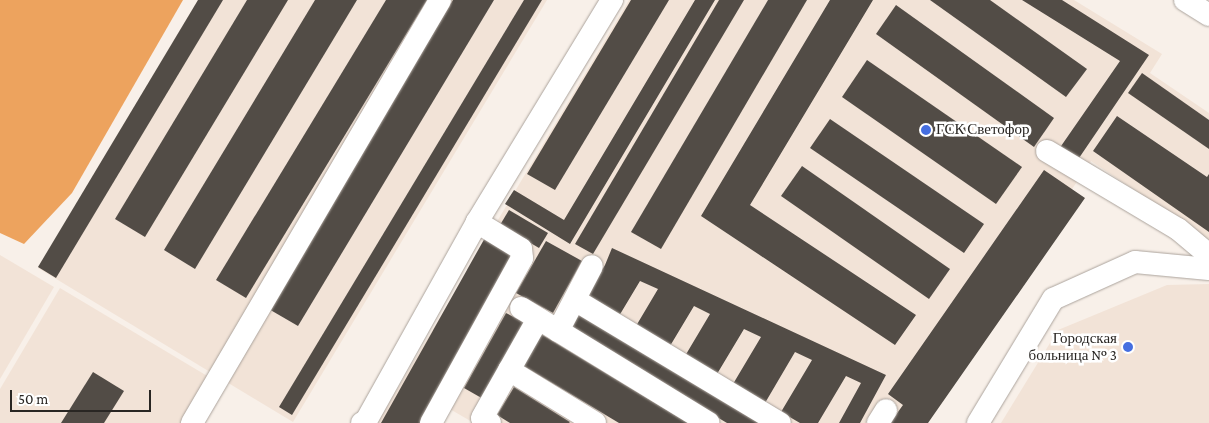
<!DOCTYPE html>
<meta charset="utf-8">
<style>
body{margin:0}
#map{position:relative;width:1209px;height:423px;overflow:hidden;background:#f8f0e9;font-family:"Crimson Pro",serif}
div>[style]{position:absolute}
[style*='--x']{left:calc(var(--x)*1px);top:calc(var(--y)*1px);width:calc(var(--w)*1px);rotate:calc(var(--a)*1deg)}
.built>*{inset:0;background:#f2e3d7}
.forest>*{inset:0;background:#eda35e}
.building>*{inset:0;background:#524c46}
.roads{filter:drop-shadow(0 0 1px #aba39c) drop-shadow(0 0 1px #aba39c)}
.minor>*{height:22px;margin:-11px;padding:0 11px;transform-origin:11px;border-radius:11px;background:#fff}
.dots>*{width:14px;height:14px;translate:-50% -50%;box-sizing:border-box;border:2px solid #fff;border-radius:50%}
span{translate:-50% -50%;white-space:nowrap;text-align:center;line-height:1.15;-webkit-text-stroke:5px #fff;paint-order:stroke}
.poi-label{font-size:15px;color:#292623}
.left{translate:0 -50%;text-align:left}
.right{translate:-100% -50%;text-align:right}
.scale{position:absolute;left:10px;top:390px;width:141px;height:22px;box-sizing:border-box;border:2px solid #292623;border-top:0;padding-left:6px;font-size:15px;line-height:18px;white-space:nowrap;color:#292623;-webkit-text-stroke:4px #fff;paint-order:stroke}
</style>
<div id="map">
<div class="built">
<div style="clip-path:polygon(198px 0,547px 0,293px 422px,38px 268px)"></div>
<div style="clip-path:polygon(629px 0,1074px 0,1162px 54px,1150px 73px,1209px 113px,1209px 240px,1091px 161px,914px 423px,474px 423px,448px 408px,440px 423px,377px 423px)"></div>
<div style="clip-path:polygon(0 255px,54px 287px,0 379px)"></div>
<div style="clip-path:polygon(1209px 284px,1209px 423px,1001px 423px,1058px 330px,1167px 285px)"></div>
<div style="clip-path:polygon(60px 288px,214px 380px,188px 423px,0 423px,0 389px)"></div>
</div>
<div class="forest">
<div style="clip-path:polygon(0 0,183px 0,72px 193px,24px 244px,0 233px)"></div>
</div>
<div class="building">
<div style="clip-path:polygon(198px 0,223px 0,56px 278px,38px 267px)"></div>
<div style="clip-path:polygon(247px 0,288px 0,145px 237px,115px 219px)"></div>
<div style="clip-path:polygon(315px 0,357px 0,195px 269px,164px 250px)"></div>
<div style="clip-path:polygon(386px 0,427px 0,246px 298px,216px 280px)"></div>
<div style="clip-path:polygon(453px 0,494px 0,298px 326px,267px 308px)"></div>
<div style="clip-path:polygon(524px 0,542px 0,292px 415px,279px 407px)"></div>
<div style="clip-path:polygon(631px 0,669px 0,555px 190px,527px 174px)"></div>
<div style="clip-path:polygon(695px 0,715px 0,570px 244px,505px 204px,514px 190px,564px 220px)"></div>
<div style="clip-path:polygon(719px 0,744px 0,593px 254px,575px 244px)"></div>
<div style="clip-path:polygon(768px 0,807px 0,661px 249px,631px 232px)"></div>
<div style="clip-path:polygon(830px 0,873px 0,750px 205px,916px 315px,895px 345px,701px 216px)"></div>
<div style="clip-path:polygon(930px 0,990px 0,1087px 69px,1066px 97px)"></div>
<div style="clip-path:polygon(1022px 0,1062px 0,1149px 55px,1077px 161px,1059px 149px,1120px 61px)"></div>
<div style="clip-path:polygon(896px 5px,1054px 118px,1034px 147px,876px 34px)"></div>
<div style="clip-path:polygon(867px 60px,1022px 167px,996px 204px,842px 97px)"></div>
<div style="clip-path:polygon(1142px 73px,1209px 120px,1209px 149px,1128px 93px)"></div>
<div style="clip-path:polygon(1117px 116px,1207px 177px,1209px 174px,1209px 232px,1093px 151px)"></div>
<div style="clip-path:polygon(830px 119px,984px 224px,964px 253px,810px 148px)"></div>
<div style="clip-path:polygon(802px 166px,950px 269px,929px 299px,781px 196px)"></div>
<div style="clip-path:polygon(1044px 170px,1085px 198px,928px 423px,890px 423px,903px 405px,888px 394px)"></div>
<div style="clip-path:polygon(509px 210px,548px 233px,539px 248px,500px 225px)"></div>
<div style="clip-path:polygon(486px 236px,518px 254px,422px 423px,381px 423px)"></div>
<div style="clip-path:polygon(546px 241px,582px 261px,553px 313px,516px 293px)"></div>
<div style="clip-path:polygon(612px 248px,886px 375px,860px 423px,839px 423px,861px 383px,846px 376px,818px 423px,800px 423px,781px 412px,812px 360px,795px 352px,765px 403px,733px 384px,761px 337px,744px 329px,717px 374px,685px 356px,710px 314px,694px 306px,670px 346px,636px 326px,658px 289px,640px 281px,619px 316px,586px 297px,605px 265px)"></div>
<div style="clip-path:polygon(506px 313px,527px 324px,485px 400px,464px 388px)"></div>
<div style="clip-path:polygon(579px 313px,764px 423px,727px 423px,569px 329px)"></div>
<div style="clip-path:polygon(536px 331px,688px 423px,619px 423px,517px 362px)"></div>
<div style="clip-path:polygon(93px 372px,124px 391px,104px 423px,61px 423px)"></div>
<div style="clip-path:polygon(514px 387px,570px 422px,569px 423px,510px 423px,497px 415px)"></div>
</div>
<div class="roads">
<div class="minor">
<div style="--x:1185;--y:0;--w:28;--a:32"></div>
<div style="--x:1047;--y:151;--w:152;--a:30.8"></div>
<div style="--x:1178;--y:229;--w:40;--a:40"></div>
<div style="--x:575;--y:300;--w:239;--a:31"></div>
<div style="--x:521;--y:308;--w:220;--a:31.5"></div>
<div style="--x:558;--y:331;--w:73;--a:-62.4"></div>
<div style="--x:509;--y:370;--w:101;--a:31.6"></div>
<div style="--x:192;--y:423;--w:490;--a:-59.6"></div>
<div style="--x:362;--y:423;--w:4;--a:-27"></div>
<div style="--x:366;--y:421;--w:228;--a:-60.8"></div>
<div style="--x:477;--y:222;--w:260;--a:-58.7"></div>
<div style="--x:431;--y:423;--w:188;--a:-61.1"></div>
<div style="--x:522;--y:258;--w:9;--a:-96"></div>
<div style="--x:521;--y:249;--w:52;--a:-148.5"></div>
<div style="--x:490;--y:423;--w:9;--a:-148"></div>
<div style="--x:482;--y:418;--w:114;--a:-60.5"></div>
<div style="--x:878;--y:423;--w:15;--a:-58"></div>
<div style="--x:978;--y:423;--w:145;--a:-58.8"></div>
<div style="--x:1053;--y:299;--w:90;--a:-24.3"></div>
<div style="--x:1135;--y:262;--w:74;--a:5.4"></div>
</div>
</div>
<div class="dots">
<div style="left:926px;top:130px;background:#456ee0"></div>
<div style="left:1128px;top:347px;background:#456ee0"></div>
</div>
<div class="poi-label">
<span class="left" style="left:936px;top:130px">ГСК Светофор</span>
<span class="right" style="left:1117px;top:347px">Городская<br>больница № 3</span>
</div>
<div class="scale">50 m</div>
</div>
